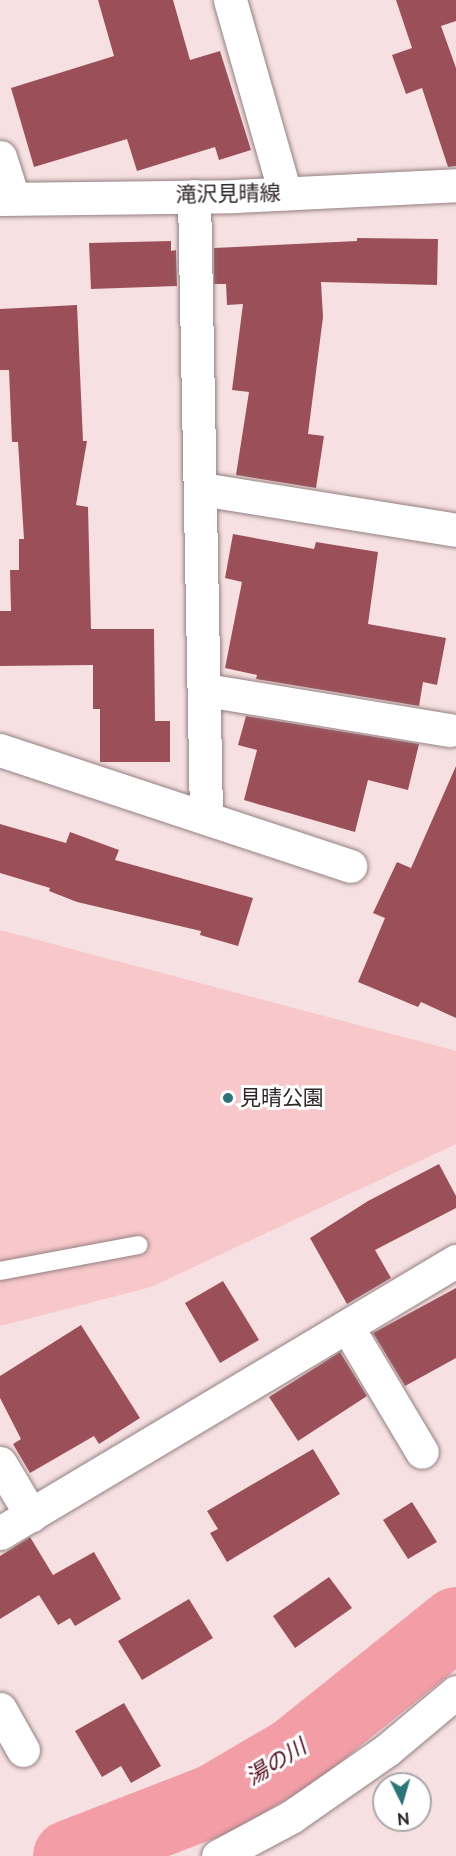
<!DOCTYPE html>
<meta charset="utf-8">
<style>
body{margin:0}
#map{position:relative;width:456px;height:1856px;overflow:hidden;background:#f6e0e1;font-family:Raleway,"Noto Sans JP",sans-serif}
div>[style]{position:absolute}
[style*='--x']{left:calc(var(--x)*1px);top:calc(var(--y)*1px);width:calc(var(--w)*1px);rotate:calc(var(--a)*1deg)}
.green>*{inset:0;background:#f7c7ca}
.river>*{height:72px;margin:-36px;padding:0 36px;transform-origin:36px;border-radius:36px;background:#f39ea6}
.building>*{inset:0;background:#9b5059}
.roads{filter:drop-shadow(0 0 2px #948081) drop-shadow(0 0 2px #948081)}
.lane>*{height:18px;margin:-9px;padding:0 9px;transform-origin:9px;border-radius:9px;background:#fff}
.street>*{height:33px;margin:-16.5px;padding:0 16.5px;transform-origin:16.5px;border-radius:16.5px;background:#fff}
.dots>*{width:16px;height:16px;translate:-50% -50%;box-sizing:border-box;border:3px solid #fff;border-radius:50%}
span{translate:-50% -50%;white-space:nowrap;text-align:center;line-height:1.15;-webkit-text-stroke:6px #fff;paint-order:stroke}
.street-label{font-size:21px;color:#2e2626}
.poi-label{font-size:21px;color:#2e2626}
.left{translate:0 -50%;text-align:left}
.water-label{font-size:22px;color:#560c1e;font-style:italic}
.north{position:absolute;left:372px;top:1772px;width:60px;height:60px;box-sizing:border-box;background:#fff;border:2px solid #aba8a8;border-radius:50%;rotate:175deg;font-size:16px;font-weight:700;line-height:24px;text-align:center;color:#2e2626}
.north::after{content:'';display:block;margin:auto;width:21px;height:27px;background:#2b757a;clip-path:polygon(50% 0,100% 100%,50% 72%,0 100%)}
</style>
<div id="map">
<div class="green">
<div style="clip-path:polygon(0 930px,456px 1051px,456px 1144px,151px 1287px,0 1326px)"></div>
</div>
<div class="river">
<div style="--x:69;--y:1856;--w:155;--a:-21.1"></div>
<div style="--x:214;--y:1800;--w:93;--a:-30.4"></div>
<div style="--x:294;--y:1753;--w:208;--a:-38.7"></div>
</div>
<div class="building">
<div style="clip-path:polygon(98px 0,173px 0,190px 60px,220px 51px,251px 150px,219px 160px,215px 147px,137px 171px,127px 139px,34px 167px,11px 88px,114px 56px)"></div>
<div style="clip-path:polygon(396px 0,456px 0,456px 21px,441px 26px,456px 68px,456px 166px,448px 167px,422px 88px,406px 94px,392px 55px,412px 48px)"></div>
<div style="clip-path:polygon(357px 238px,438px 239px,437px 285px,321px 282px,323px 317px,308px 434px,324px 436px,316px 488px,236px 475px,249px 392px,232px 390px,243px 304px,227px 305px,226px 284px,214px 284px,214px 248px,357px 241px)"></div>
<div style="clip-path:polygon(171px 241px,171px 251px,176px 250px,177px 286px,91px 289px,89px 243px)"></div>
<div style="clip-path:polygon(77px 305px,83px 441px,87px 441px,76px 505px,88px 507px,91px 629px,154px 629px,155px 721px,170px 721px,170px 762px,100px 762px,100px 709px,93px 709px,93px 665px,0 666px,0 611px,11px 611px,10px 570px,19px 570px,19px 539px,24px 539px,18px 442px,12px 442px,9px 370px,0 370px,0 309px)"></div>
<div style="clip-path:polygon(233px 534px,314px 549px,316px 542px,378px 552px,368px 624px,446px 638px,437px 685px,423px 682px,419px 706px,256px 679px,257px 675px,225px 668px,242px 582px,225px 578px)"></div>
<div style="clip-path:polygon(246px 716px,419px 744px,408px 790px,368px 780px,355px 832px,244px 800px,257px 750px,238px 745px)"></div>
<div style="clip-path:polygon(456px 766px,456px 1018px,421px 1002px,418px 1007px,358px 982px,385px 918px,373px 913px,397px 862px,411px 868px)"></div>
<div style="clip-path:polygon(0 824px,66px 843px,70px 832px,119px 850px,115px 860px,253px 898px,238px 946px,200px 935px,201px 931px,77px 902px,49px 891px,50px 888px,0 873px)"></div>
<div style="clip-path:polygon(439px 1164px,456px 1196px,456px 1208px,375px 1250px,391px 1278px,347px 1304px,310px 1238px,368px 1201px)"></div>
<div style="clip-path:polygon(223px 1281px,259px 1340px,220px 1363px,185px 1303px)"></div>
<div style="clip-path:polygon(456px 1288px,456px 1358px,405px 1386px,373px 1333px)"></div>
<div style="clip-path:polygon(81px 1325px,140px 1418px,99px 1444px,94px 1436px,30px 1473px,13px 1444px,21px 1439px,0 1398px,0 1376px)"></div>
<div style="clip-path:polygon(340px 1352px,367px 1396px,298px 1441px,269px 1397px)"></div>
<div style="clip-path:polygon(313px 1449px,340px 1494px,227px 1562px,210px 1533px,218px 1529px,207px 1511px)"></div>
<div style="clip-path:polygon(412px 1502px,437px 1542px,408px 1559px,383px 1520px)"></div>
<div style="clip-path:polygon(30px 1537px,53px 1575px,94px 1552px,121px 1599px,75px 1626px,70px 1618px,58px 1625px,39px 1595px,0 1619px,0 1556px)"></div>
<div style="clip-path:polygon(329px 1577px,352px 1608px,295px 1648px,273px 1616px)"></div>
<div style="clip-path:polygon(189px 1599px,213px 1638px,142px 1680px,118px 1641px)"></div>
<div style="clip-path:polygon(124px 1703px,161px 1766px,131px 1783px,121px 1766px,102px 1777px,75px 1731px)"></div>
</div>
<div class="roads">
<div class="lane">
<div style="--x:0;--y:1271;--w:141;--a:-10.6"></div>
</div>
<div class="street">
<div style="--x:230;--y:0;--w:201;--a:74.1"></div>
<div style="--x:0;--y:157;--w:43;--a:72.4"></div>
<div style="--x:194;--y:196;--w:621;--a:88.89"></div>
<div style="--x:0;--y:199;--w:235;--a:-0.7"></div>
<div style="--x:235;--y:196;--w:221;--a:-2.8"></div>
<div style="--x:201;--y:489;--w:258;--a:9.1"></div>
<div style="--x:205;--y:690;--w:248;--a:9.3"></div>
<div style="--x:0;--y:750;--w:369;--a:18.3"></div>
<div style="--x:348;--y:1328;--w:144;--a:59.2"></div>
<div style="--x:0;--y:1463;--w:61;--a:59.2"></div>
<div style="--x:0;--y:1533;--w:531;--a:-30.82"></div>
<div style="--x:0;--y:1709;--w:47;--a:60.7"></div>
<div style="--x:218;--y:1856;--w:83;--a:-28.1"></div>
<div style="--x:291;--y:1817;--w:117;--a:-34.9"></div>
<div style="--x:387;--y:1750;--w:90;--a:-40"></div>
</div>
</div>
<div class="dots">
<div style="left:228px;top:1098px;background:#2b757a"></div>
</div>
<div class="street-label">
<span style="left:228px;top:194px;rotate:-1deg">滝沢見晴線</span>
</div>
<div class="poi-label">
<span class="left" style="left:240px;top:1098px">見晴公園</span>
</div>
<div class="water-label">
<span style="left:276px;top:1762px;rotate:-32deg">湯の川</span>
</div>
<div class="north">N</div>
</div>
